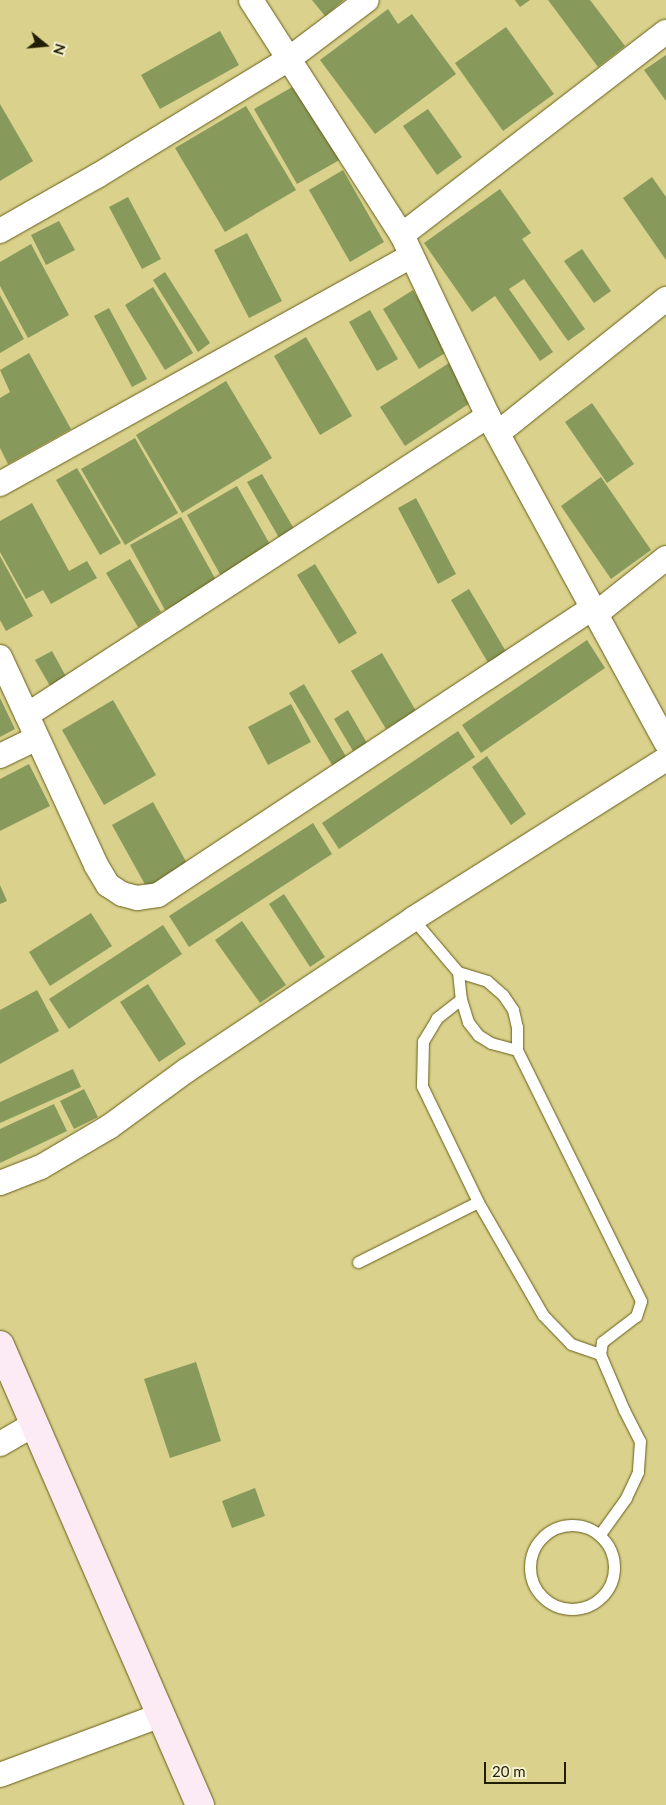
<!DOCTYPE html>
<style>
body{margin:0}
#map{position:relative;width:666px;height:1805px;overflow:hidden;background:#d9d18c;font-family:Lato,sans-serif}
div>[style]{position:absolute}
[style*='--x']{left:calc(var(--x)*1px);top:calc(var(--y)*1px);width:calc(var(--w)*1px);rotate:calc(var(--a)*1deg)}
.building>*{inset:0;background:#889a5b}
.roads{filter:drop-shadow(0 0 1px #675e17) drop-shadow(0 0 1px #675e17)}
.lane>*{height:11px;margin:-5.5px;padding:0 5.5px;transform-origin:5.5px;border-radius:5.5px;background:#fff}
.lane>.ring{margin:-5.5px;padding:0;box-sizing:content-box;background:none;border:11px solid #fff;border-radius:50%}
.street>*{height:24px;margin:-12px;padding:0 12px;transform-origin:12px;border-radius:12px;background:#fff}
.secondary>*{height:28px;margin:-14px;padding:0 14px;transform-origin:14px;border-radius:14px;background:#fceaf5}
span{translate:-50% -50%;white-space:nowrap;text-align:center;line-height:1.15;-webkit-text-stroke:4px #f4f0ce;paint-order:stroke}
.north{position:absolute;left:20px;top:20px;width:50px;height:50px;-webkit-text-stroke:4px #f4f0ce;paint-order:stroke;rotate:107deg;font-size:14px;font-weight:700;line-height:20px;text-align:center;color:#221e03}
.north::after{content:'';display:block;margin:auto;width:18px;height:22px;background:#221e03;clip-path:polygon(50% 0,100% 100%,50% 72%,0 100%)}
.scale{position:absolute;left:484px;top:1762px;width:82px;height:22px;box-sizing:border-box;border:2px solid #221e03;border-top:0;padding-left:6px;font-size:15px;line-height:18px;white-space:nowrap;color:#221e03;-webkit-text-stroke:4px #f4f0ce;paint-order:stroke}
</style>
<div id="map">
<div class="building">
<div style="clip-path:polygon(312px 0,344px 0,325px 16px)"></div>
<div style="clip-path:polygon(515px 0,530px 0,520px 7px)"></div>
<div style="clip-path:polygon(548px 0,590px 0,625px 46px,598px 67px)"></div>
<div style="clip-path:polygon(388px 9px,398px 24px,412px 14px,456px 74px,375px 134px,320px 60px)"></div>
<div style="clip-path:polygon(506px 27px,554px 94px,503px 131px,455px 63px)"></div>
<div style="clip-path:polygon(220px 31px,239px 65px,160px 109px,141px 75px)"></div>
<div style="clip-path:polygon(666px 55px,666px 101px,644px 70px)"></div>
<div style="clip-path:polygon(301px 82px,343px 158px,297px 184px,254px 109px)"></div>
<div style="clip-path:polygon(0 104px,33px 161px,0 181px)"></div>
<div style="clip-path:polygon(246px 106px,296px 190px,225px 232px,175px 148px)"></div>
<div style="clip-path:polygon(428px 109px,462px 157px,437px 175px,403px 126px)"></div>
<div style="clip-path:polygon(343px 170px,384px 242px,350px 262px,309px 190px)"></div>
<div style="clip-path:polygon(652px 177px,666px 197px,666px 260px,623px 198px)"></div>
<div style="clip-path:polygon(500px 189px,531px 233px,522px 239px,585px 329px,568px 341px,524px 279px,509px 289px,553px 352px,540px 361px,495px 296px,472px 312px,424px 243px)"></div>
<div style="clip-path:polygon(128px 197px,161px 259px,142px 269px,109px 207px)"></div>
<div style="clip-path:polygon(59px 221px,75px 250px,46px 265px,31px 235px)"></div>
<div style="clip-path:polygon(247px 233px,282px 301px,249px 318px,214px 250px)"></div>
<div style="clip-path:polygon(31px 244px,69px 315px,28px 338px,0 286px,0 262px)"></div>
<div style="clip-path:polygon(582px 249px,611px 291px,594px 303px,564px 261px)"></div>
<div style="clip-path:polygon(165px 272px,210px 343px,198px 352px,153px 280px)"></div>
<div style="clip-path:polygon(153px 287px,193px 353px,165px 370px,125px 305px)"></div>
<div style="clip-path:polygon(413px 290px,450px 350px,419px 369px,383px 309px)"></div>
<div style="clip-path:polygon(0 295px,24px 339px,0 353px)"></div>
<div style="clip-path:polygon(109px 308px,147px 379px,132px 387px,94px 316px)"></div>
<div style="clip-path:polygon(370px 310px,398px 359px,377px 371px,349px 322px)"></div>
<div style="clip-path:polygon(306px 337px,352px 416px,320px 435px,274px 356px)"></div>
<div style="clip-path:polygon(29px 353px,71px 429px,8px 464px,0 448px,0 398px,10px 392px,0 370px)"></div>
<div style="clip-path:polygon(449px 363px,473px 401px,405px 446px,380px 407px)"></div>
<div style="clip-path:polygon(226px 381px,272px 458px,182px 513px,136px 435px)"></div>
<div style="clip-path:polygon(592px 403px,634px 464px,607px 483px,565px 422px)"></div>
<div style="clip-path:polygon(135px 438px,178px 513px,125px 545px,81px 469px)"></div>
<div style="clip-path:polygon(77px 468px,121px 543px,100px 555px,56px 480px)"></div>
<div style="clip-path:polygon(262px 474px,297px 534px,282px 543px,247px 482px)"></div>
<div style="clip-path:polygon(601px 477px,651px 550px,611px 579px,561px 506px)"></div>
<div style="clip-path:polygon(237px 486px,272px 548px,221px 576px,187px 515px)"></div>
<div style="clip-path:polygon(416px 498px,456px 574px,438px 584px,398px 508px)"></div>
<div style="clip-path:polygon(32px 503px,69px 571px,87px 561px,97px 578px,51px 604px,43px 590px,26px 599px,0 552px,0 521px)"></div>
<div style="clip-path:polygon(181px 517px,217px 582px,165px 610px,130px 545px)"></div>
<div style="clip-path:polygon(0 556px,33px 616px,6px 631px,0 620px)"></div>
<div style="clip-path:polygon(130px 559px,161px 612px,138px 627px,106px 573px)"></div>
<div style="clip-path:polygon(315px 564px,357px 633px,339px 644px,297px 575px)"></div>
<div style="clip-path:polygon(469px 589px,508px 655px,490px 666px,451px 600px)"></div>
<div style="clip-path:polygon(587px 640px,605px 668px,481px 753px,462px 725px)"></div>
<div style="clip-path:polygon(52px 651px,69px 682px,53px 691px,35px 660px)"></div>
<div style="clip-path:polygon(382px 653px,416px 711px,386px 729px,351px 671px)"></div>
<div style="clip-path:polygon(304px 684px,348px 760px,334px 768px,289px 693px)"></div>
<div style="clip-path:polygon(0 698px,15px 729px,0 737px)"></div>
<div style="clip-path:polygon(113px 700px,156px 775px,104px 805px,62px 730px)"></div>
<div style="clip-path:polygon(291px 704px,311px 742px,268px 765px,248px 727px)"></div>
<div style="clip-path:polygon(348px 710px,367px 743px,353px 751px,334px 719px)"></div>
<div style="clip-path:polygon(458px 731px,475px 757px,339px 849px,322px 823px)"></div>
<div style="clip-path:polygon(487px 756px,526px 814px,511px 825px,472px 767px)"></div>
<div style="clip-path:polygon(29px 764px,50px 806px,0 831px,0 779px)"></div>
<div style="clip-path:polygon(153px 802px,188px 865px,147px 888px,112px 825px)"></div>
<div style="clip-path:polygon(313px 823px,332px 854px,189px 947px,169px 916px)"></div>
<div style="clip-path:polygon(0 885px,7px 901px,0 904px)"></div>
<div style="clip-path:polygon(284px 894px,325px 957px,310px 967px,269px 904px)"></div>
<div style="clip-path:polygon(91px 913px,112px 946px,50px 986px,29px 952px)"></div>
<div style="clip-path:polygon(242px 921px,286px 985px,260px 1003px,215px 940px)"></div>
<div style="clip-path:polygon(163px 925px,182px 954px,69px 1029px,49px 999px)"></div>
<div style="clip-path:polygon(148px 984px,186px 1044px,159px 1062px,120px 1002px)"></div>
<div style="clip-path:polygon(37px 990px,59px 1031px,0 1064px,0 1010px)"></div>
<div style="clip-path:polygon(73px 1069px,81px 1087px,0 1123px,0 1102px)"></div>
<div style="clip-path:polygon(84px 1089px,98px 1117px,74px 1129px,60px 1101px)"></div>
<div style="clip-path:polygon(54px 1104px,67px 1131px,0 1163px,0 1129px)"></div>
<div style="clip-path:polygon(196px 1362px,221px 1441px,170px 1458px,144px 1379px)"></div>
<div style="clip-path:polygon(255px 1488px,265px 1516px,232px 1528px,222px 1501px)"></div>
</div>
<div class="roads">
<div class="lane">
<div style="--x:413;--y:919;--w:70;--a:49.7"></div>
<div style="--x:458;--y:972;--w:27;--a:84"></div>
<div style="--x:461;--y:999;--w:24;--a:73"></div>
<div style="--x:468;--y:1022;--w:16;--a:52"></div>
<div style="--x:478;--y:1035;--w:15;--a:32"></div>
<div style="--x:491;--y:1043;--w:27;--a:15"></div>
<div style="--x:458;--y:972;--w:30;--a:17"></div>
<div style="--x:487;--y:981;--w:21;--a:41"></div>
<div style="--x:503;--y:995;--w:18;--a:56"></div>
<div style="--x:513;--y:1010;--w:17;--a:77"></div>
<div style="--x:517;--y:1027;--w:23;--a:90"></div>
<div style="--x:517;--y:1050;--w:280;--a:63.7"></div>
<div style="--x:641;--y:1301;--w:16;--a:108"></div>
<div style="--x:636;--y:1316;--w:43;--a:142.6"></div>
<div style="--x:602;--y:1342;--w:12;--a:99"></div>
<div style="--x:600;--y:1354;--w:61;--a:66.8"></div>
<div style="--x:624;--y:1410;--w:35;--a:63"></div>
<div style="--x:640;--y:1441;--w:31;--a:94"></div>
<div style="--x:638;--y:1472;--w:29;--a:115"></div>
<div style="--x:626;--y:1498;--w:44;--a:125.8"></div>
<div style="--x:461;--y:999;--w:31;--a:142"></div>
<div style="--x:437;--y:1018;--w:27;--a:121"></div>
<div style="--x:423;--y:1041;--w:45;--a:91.3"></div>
<div style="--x:422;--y:1086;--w:129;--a:64.2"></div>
<div style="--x:478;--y:1202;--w:130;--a:60.1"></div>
<div style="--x:543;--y:1315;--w:40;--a:46"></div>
<div style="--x:571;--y:1344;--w:31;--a:19"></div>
<div style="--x:358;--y:1262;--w:134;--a:-26.6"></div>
<div class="ring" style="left:530px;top:1525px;width:73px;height:73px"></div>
</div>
<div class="street">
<div style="--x:251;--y:0;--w:279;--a:57.3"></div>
<div style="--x:402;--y:235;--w:200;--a:64.6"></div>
<div style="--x:488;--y:416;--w:371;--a:61.4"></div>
<div style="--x:0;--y:231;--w:112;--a:-29.6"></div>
<div style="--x:97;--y:176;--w:226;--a:-31.4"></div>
<div style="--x:290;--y:58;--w:96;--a:-37"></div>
<div style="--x:402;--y:235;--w:333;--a:-37.6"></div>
<div style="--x:498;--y:433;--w:215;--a:-38.6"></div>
<div style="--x:0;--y:484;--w:469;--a:-29"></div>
<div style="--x:597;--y:613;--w:88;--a:-38.6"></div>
<div style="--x:0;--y:657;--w:229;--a:65.2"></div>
<div style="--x:96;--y:865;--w:23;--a:59"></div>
<div style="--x:108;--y:885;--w:17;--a:33"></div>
<div style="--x:122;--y:894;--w:16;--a:15"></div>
<div style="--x:137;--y:898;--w:21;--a:-8"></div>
<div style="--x:158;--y:895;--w:523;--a:-33.45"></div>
<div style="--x:27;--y:715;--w:549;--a:-32.97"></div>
<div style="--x:0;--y:756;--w:41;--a:-25.9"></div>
<div style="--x:0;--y:1183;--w:44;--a:-21.3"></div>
<div style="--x:41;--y:1167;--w:79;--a:-30.5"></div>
<div style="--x:109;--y:1127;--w:97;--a:-36.2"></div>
<div style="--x:187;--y:1070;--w:272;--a:-33.7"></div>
<div style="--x:413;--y:919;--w:299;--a:-32.3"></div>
<div style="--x:0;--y:1444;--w:39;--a:-30"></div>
<div style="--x:0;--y:1775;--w:172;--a:-20.4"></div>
</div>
<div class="secondary">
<div style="--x:0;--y:1345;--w:502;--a:66.5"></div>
</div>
</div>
<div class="north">N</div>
<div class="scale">20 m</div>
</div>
